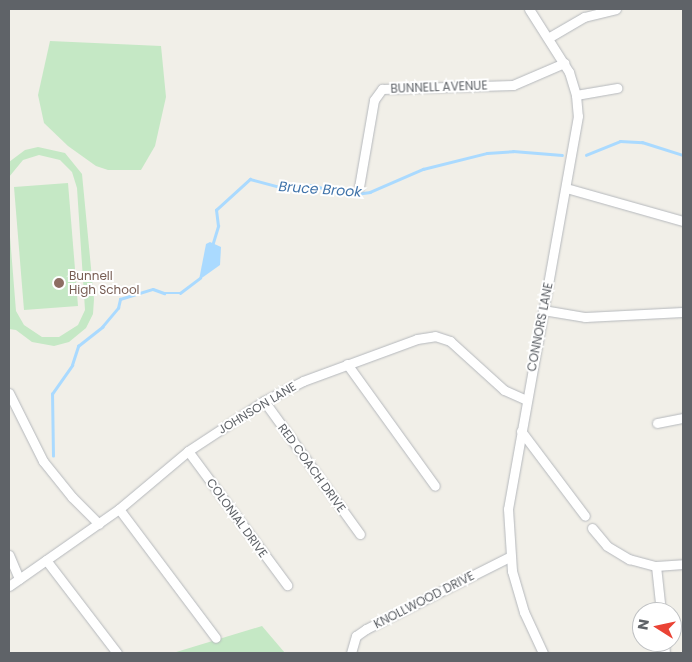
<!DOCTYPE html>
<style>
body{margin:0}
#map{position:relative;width:692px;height:662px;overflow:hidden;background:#f1efe8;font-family:Poppins,sans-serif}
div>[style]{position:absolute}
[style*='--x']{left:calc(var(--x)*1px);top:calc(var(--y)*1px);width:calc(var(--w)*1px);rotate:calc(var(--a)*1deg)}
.green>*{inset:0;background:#c5e8c5}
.water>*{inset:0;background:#aadaff}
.stream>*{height:2.5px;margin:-1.25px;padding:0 1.25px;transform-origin:1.25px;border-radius:1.25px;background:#aadaff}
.roads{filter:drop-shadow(0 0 1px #b5b8bc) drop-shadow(0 0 1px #b5b8bc)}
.minor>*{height:9px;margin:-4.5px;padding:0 4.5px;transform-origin:4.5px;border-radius:4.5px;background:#fff}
.dots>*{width:14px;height:14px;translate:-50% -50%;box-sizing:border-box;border:2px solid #fff;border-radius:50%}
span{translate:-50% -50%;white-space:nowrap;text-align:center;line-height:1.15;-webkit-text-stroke:4px #fff;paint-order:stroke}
.street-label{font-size:12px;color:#5f6368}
.education-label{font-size:12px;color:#785e54}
.left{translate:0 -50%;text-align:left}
.water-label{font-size:14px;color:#4174aa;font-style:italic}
.frame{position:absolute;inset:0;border:10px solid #5f6368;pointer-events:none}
.north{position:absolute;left:632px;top:602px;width:50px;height:50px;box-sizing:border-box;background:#fff;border:1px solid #bfc1c3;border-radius:50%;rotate:280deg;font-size:14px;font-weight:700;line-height:20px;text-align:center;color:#5f6368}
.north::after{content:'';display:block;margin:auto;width:18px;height:22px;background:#ea4335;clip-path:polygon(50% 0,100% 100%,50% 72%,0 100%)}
</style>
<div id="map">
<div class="green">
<div style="clip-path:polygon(50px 41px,161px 46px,166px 97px,155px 146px,141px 170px,108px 170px,96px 166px,68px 146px,44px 123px,38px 95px)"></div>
<div style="clip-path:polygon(38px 147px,65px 153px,82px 174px,94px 299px,93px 314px,86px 328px,69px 342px,54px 346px,32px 342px,16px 330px,9px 329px,9px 224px,16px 311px,24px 325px,42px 337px,59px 337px,78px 325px,85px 310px,77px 188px,72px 172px,60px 160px,39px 155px,23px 160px,9px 177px,9px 162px,25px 150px)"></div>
<div style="clip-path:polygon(68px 183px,78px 306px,24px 310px,14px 187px)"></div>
<div style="clip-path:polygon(262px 626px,285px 653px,173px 653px)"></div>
</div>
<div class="water">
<div style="clip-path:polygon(210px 242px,221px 247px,220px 265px,199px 280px,206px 244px)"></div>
</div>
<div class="stream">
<div style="--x:586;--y:155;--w:37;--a:-22"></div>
<div style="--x:620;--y:141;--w:22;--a:3"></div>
<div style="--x:642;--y:142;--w:43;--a:17.6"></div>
<div style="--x:212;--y:246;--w:21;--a:-73"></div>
<div style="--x:218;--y:226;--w:16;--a:-97"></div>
<div style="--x:216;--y:210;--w:46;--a:-42.4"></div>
<div style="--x:250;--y:179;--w:34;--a:15"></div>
<div style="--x:283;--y:188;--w:31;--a:-6"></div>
<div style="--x:314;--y:185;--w:19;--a:21"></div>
<div style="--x:332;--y:192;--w:24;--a:5"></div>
<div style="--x:356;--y:194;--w:14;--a:-8"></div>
<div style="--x:370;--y:192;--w:58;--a:-23.5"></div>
<div style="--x:423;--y:169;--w:66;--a:-14"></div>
<div style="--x:487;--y:153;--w:26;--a:-4"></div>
<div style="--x:513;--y:151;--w:49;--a:4.7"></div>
<div style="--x:53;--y:456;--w:62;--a:-90.9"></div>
<div style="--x:52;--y:394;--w:35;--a:-55"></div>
<div style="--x:72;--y:365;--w:20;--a:-72"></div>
<div style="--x:78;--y:346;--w:31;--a:-38"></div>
<div style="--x:102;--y:327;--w:25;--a:-50"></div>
<div style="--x:118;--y:308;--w:9;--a:-77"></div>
<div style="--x:120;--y:299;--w:34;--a:-17"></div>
<div style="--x:153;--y:289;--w:12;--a:20"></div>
<div style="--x:164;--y:293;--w:16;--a:0"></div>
<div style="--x:180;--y:293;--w:25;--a:-37"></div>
</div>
<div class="roads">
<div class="minor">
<div style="--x:529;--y:9;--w:75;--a:57.6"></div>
<div style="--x:569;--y:72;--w:24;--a:73"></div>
<div style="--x:576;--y:95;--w:21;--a:85"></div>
<div style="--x:578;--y:116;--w:399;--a:100.1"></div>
<div style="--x:508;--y:509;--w:62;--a:86.3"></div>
<div style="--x:512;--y:571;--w:43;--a:73.7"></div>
<div style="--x:524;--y:612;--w:45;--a:65.1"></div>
<div style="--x:548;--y:38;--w:42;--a:-30.3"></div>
<div style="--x:584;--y:17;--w:33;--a:-14"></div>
<div style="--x:576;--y:95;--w:42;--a:-9.7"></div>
<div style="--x:359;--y:187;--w:88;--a:-80.2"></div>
<div style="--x:374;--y:100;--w:14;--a:-54"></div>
<div style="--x:382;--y:89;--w:131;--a:-1.7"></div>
<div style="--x:513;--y:85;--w:56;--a:-23.3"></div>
<div style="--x:566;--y:188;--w:122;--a:15.8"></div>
<div style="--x:543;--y:310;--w:43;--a:9.5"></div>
<div style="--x:585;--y:317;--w:98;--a:-2.9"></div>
<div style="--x:347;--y:364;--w:150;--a:54.2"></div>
<div style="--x:9;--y:393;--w:76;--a:63.4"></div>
<div style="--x:43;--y:461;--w:46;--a:51.1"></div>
<div style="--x:72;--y:497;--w:38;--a:45"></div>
<div style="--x:264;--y:401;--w:164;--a:54.2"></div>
<div style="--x:657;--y:423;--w:26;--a:-11"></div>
<div style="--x:521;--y:431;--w:106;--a:53"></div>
<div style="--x:188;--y:451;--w:167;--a:53.5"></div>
<div style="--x:119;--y:509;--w:161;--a:53.1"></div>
<div style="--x:592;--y:528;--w:23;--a:50"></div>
<div style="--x:607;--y:546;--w:26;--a:31"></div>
<div style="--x:629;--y:559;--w:28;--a:15"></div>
<div style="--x:656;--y:566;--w:27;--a:-4"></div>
<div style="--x:9;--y:555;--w:26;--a:67"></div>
<div style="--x:46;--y:560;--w:117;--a:52.6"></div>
<div style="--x:656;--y:566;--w:46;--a:83.8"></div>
<div style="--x:9;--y:586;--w:134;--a:-35"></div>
<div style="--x:119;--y:509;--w:90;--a:-40"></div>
<div style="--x:188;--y:451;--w:91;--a:-33.3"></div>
<div style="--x:264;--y:401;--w:44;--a:-27.1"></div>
<div style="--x:303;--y:381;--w:121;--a:-20.2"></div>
<div style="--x:417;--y:339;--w:18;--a:-9"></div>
<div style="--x:435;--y:336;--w:16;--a:18"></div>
<div style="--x:450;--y:341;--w:73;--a:42.2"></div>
<div style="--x:504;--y:390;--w:24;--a:24"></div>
<div style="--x:664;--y:642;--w:11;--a:85"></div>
<div style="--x:351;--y:653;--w:18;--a:-74"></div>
<div style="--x:356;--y:636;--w:12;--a:-35"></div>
<div style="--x:366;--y:629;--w:160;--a:-26.7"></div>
</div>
</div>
<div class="dots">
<div style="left:59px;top:283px;background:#8d6e63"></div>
</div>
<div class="street-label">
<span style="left:439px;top:87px;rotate:-2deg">BUNNELL AVENUE</span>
<span style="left:540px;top:327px;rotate:-79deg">CONNORS LANE</span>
<span style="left:257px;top:408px;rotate:-31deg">JOHNSON LANE</span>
<span style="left:312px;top:468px;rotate:54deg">RED COACH DRIVE</span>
<span style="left:237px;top:518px;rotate:54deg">COLONIAL DRIVE</span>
<span style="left:424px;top:600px;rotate:-27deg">KNOLLWOOD DRIVE</span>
</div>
<div class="education-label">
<span class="left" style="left:69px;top:283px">Bunnell<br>High School</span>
</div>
<div class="water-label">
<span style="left:320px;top:189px;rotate:4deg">Bruce Brook</span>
</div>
<div class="frame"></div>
<div class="north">N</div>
</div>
